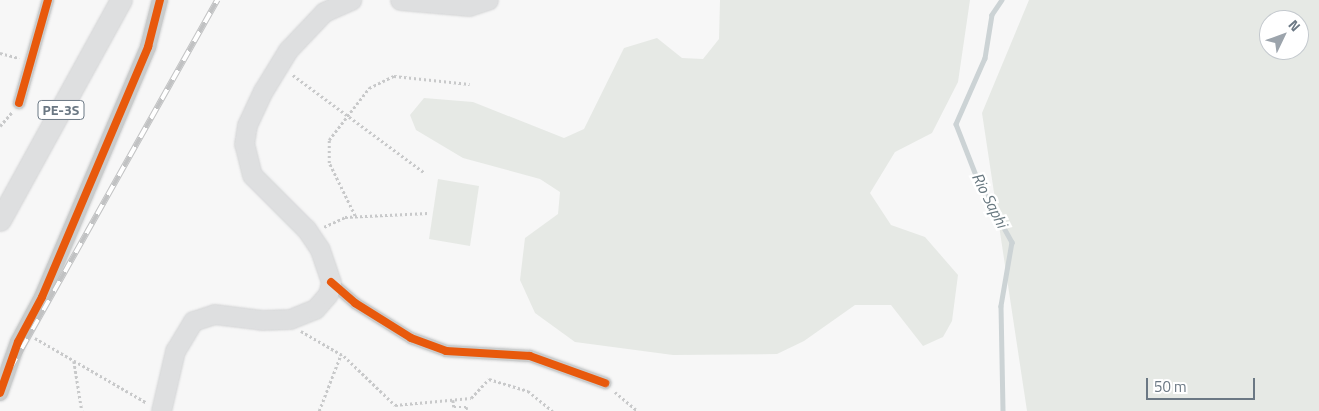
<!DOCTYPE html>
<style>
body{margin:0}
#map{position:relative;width:1319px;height:411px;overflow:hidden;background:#f7f7f7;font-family:"Titillium Web",sans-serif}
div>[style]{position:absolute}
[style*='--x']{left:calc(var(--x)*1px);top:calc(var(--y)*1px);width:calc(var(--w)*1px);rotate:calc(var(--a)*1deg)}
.green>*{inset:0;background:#e6e9e5}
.stream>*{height:4.5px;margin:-2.25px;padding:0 2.25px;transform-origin:2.25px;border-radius:2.25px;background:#ccd3d5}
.path>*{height:2.5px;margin-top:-1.25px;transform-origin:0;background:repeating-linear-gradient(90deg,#c8c9ca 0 2.5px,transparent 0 5px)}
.roads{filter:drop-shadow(0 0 1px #d3d4d5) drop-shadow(0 0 1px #d3d4d5)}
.minor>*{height:12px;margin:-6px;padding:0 6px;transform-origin:6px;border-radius:6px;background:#cacccc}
.tertiary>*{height:16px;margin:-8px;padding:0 8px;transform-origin:8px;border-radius:8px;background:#cacccc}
.secondary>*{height:19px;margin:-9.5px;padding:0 9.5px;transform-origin:9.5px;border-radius:9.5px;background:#dedfe0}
.trunk>*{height:21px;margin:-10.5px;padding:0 10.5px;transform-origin:10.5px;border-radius:10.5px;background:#dedfe0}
.rail>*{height:5.5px;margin-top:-2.75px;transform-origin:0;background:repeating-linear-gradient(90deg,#fff 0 11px,#c1c2c3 0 22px);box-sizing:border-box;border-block:1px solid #c1c2c3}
.cycleway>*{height:8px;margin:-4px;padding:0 4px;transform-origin:4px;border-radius:4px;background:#e8590c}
span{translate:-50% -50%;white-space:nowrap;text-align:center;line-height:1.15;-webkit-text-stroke:5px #fff;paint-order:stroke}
.shield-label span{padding:1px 4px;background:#fff;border:1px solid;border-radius:4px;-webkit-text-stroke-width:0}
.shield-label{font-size:14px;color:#6b7884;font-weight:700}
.water-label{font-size:16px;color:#67777f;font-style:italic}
.north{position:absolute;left:1259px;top:10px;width:50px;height:50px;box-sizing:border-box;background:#fff;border:1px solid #c4c9ce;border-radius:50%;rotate:48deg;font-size:14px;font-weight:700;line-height:20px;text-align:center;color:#6b7884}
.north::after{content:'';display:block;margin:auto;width:18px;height:22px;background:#9ca4ac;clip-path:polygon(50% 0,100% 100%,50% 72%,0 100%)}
.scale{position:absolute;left:1146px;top:378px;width:109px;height:22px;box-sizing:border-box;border:2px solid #6b7884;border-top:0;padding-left:6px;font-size:15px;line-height:18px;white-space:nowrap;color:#6b7884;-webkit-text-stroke:4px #fff;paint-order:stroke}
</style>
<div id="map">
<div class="green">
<div style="clip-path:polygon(720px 0,970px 0,958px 82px,932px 133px,895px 152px,870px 193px,891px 225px,925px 237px,958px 275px,952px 321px,943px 337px,923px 346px,891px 305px,855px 305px,804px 341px,777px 354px,673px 355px,575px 342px,535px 313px,520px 280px,525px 238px,558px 214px,560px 192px,540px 179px,463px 158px,416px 130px,410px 115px,424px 98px,473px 102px,564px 138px,584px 129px,624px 48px,657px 38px,682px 58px,703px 59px,719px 39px)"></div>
<div style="clip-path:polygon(evenodd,1029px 0,1319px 0,1319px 411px,1027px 411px,982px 113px,1029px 0,1269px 20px,1299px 20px,1299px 50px,1269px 50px,1269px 20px)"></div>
<div style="clip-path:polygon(438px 179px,479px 186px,470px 246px,429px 239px)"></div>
</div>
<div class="stream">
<div style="--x:1002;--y:0;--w:18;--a:124"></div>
<div style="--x:992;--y:15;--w:44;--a:99.2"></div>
<div style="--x:985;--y:58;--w:72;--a:113.7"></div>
<div style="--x:956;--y:124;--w:63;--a:68.7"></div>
<div style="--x:979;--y:183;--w:68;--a:60.8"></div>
<div style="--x:1012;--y:242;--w:65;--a:99.8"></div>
<div style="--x:1001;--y:306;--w:105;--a:88.9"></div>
</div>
<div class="path">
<div style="--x:0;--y:53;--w:20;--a:15"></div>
<div style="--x:293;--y:75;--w:164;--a:36.6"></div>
<div style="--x:0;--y:126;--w:18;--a:-49"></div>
<div style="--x:355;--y:216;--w:59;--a:-116.1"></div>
<div style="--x:329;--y:163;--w:23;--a:-90"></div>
<div style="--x:329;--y:140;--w:66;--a:-52.4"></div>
<div style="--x:369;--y:88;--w:28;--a:-26"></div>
<div style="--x:394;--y:76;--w:76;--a:6"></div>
<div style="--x:324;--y:227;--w:23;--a:-25"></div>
<div style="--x:345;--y:217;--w:83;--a:-2.8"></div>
<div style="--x:301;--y:331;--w:50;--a:30.2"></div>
<div style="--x:344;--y:356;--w:71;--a:43.9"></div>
<div style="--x:395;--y:405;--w:76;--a:-5.3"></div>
<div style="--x:471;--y:398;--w:26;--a:-47"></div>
<div style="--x:489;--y:379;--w:41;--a:17.1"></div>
<div style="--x:528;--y:391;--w:32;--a:39"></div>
<div style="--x:35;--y:338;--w:129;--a:30.1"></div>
<div style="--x:74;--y:361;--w:51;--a:80.9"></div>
<div style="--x:615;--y:392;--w:30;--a:40"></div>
<div style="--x:453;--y:400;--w:7;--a:82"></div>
<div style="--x:454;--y:407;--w:13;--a:0"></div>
<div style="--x:467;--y:407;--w:4;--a:104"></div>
<div style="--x:319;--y:411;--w:61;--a:-68.9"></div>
</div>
<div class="roads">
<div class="minor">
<div style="--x:19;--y:103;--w:107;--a:-74.3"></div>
<div style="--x:331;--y:282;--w:32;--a:41"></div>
<div style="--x:355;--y:303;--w:66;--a:32"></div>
<div style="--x:411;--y:338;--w:37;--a:20"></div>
<div style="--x:446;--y:351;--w:84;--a:3.4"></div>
<div style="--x:530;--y:356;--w:80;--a:19.8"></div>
</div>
<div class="tertiary">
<div style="--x:0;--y:393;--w:54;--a:-70.6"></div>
<div style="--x:18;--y:342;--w:51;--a:-61.9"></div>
<div style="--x:42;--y:297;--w:272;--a:-67"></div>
<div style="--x:148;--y:47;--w:49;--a:-75.7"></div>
</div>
<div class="secondary">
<div style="--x:400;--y:0;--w:69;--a:5"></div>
<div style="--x:469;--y:6;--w:20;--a:-18"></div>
<div style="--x:161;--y:411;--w:62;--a:-76.9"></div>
<div style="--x:175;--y:351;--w:35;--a:-59"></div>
<div style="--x:193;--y:321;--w:22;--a:-18"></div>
<div style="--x:214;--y:314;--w:48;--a:7.1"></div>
<div style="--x:262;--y:320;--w:28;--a:-2"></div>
<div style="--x:290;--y:319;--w:27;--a:-22"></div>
<div style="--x:315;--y:309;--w:20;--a:-49"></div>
<div style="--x:328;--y:294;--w:12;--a:-76"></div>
<div style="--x:331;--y:282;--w:36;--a:-109"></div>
<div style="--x:319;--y:248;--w:23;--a:-124"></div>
<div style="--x:306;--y:229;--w:76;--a:-135"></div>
<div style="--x:252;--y:175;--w:32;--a:-104"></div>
<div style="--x:244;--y:144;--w:19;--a:-81"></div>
<div style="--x:247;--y:125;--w:38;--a:-65"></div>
<div style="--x:263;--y:91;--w:48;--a:-58.6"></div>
<div style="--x:288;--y:50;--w:52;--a:-46.5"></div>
<div style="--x:324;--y:12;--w:30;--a:-24"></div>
</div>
<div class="trunk">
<div style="--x:0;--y:220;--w:251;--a:-61.2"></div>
</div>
</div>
<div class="rail">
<div style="--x:0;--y:387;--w:444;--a:-60.7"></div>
</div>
<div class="cycleway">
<div style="--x:19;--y:103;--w:107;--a:-74.3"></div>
<div style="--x:331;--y:282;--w:32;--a:41"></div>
<div style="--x:355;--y:303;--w:66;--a:32"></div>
<div style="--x:411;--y:338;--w:37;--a:20"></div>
<div style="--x:446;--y:351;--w:84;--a:3.4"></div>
<div style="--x:530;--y:356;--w:80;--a:19.8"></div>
<div style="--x:0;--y:393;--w:54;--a:-70.6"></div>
<div style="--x:18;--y:342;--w:51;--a:-61.9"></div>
<div style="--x:42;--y:297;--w:272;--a:-67"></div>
<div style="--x:148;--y:47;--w:49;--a:-75.7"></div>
</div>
<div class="shield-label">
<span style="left:61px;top:110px">PE-3S</span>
</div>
<div class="water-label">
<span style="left:990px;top:200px;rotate:63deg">Rio Saphi</span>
</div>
<div class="north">N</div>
<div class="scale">50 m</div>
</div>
